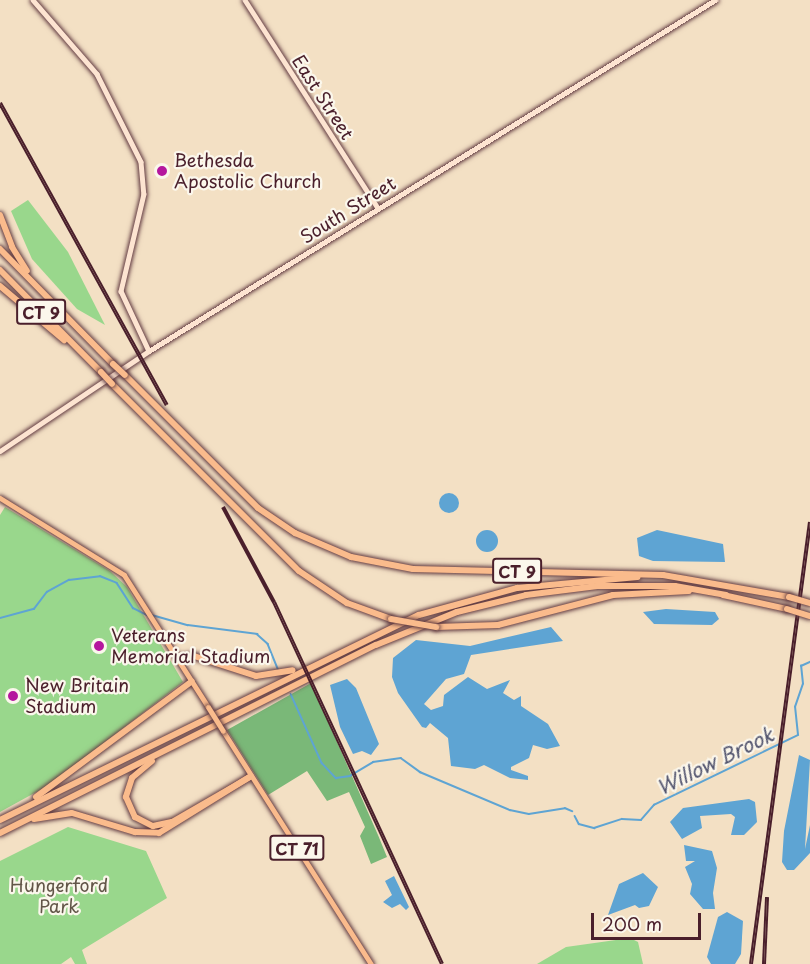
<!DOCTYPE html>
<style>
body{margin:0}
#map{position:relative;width:810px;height:964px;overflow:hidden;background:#f3e0c4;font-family:"Playpen Sans",sans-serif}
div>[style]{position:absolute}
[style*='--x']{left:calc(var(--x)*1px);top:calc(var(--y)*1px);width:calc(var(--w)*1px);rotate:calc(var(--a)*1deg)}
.green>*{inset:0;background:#99d78c}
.forest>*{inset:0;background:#7ab878}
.water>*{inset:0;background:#5ea4d3}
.round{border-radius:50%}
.stream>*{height:1.5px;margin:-0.75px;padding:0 0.75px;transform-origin:0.75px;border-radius:0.75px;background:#5ea4d3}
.roads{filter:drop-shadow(0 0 2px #633c42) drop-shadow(0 0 2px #633c42)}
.secondary>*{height:4.5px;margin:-2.25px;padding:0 2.25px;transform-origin:2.25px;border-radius:2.25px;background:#fde4d1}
.primary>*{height:5px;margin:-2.5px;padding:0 2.5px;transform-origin:2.5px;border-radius:2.5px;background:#fabb8c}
.motorway>*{height:6px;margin:-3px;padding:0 3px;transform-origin:3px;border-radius:3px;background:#fabb8c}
.rail>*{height:4px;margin-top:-2px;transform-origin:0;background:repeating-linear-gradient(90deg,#fbf7ec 0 4.5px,#4a1f2b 0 9px);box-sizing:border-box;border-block:2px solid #4a1f2b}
.bridges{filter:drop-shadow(0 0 2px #633c42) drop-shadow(0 0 2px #633c42)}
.primary-bridge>*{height:5px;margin:-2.5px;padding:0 2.5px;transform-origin:2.5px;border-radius:2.5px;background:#fabb8c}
.motorway-bridge>*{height:6px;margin:-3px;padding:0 3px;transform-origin:3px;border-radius:3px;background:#fabb8c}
.dots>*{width:16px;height:16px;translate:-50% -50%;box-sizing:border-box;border:3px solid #fbf7ec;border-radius:50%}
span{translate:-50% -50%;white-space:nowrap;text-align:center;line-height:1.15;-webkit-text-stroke:4.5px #fbf7ec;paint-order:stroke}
.shield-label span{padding:2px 4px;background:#fbf7ec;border:2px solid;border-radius:4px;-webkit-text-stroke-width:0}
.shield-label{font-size:16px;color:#4a1f2b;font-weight:700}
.street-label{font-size:18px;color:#4a1f2b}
.poi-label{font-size:18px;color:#4a1f2b}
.left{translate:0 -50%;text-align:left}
.park-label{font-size:18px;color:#625648}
.water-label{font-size:20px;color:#52546e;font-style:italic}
.scale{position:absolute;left:591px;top:913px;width:110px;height:27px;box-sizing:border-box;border:3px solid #4a1f2b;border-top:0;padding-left:8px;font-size:18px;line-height:21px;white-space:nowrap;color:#4a1f2b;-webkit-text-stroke:4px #fbf7ec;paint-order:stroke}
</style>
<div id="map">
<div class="green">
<div style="clip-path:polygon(28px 200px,68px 252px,105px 325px,77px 309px,32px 259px,11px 211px)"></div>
<div style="clip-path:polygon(5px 507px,110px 571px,127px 587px,183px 682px,49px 785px,0 812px,0 515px)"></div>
<div style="clip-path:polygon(68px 827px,146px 851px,167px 898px,82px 950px,87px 964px,75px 964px,71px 957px,61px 964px,0 964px,0 861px)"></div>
<div style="clip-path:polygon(630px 938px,638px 942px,643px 964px,537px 964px,566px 947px)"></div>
</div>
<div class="forest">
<div style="clip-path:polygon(311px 683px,378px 835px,387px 857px,371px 864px,360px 836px,365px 827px,349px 792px,327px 801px,307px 771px,268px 795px,227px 730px)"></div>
</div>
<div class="water">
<div class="round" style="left:439px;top:493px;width:20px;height:20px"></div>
<div style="clip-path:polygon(657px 530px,723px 544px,725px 562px,653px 561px,639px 556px,637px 538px)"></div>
<div class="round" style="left:476px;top:530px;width:22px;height:22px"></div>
<div style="clip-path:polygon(666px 609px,715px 612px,719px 619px,712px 625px,654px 624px,643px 612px)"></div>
<div style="clip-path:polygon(551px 627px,563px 641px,471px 655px,464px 674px,446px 679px,424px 704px,431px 710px,443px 706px,444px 695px,468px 677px,487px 689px,510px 680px,503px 693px,514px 700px,521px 696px,521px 706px,548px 724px,560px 746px,547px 749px,533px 745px,529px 758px,511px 767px,511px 770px,528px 776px,528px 780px,510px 778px,484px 765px,475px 769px,451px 766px,448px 738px,430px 723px,426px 728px,422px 727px,398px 693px,392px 677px,393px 658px,416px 640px,470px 646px)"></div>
<div style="clip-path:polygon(347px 679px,356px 688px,379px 744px,371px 755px,362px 751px,353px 754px,340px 727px,330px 685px)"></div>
<div style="clip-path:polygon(799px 755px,810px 760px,805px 849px,810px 825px,810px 853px,794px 870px,787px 870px,782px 862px,784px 831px)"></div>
<div style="clip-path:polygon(749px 799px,755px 802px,757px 822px,744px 835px,731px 835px,735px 817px,731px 814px,700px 816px,702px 828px,682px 839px,670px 822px,683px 808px)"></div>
<div style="clip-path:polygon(684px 845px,712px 851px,717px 868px,713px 893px,715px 909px,703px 909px,690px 894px,692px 884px,685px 867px,695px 861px,686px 861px)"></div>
<div style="clip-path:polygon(643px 873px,658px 887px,649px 906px,639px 908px,635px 905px,608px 915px,619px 884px)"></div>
<div style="clip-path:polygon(394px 876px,409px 907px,406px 910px,400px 904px,392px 908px,383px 902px,392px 895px,385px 881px)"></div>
<div style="clip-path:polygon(727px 912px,743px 921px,741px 954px,735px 964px,711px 964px,707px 957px,718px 917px)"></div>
</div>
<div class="stream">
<div style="--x:152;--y:615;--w:37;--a:16"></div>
<div style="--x:188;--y:625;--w:70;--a:7.4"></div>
<div style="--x:257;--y:634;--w:15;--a:42"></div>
<div style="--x:268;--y:644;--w:29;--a:68"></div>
<div style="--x:0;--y:618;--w:35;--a:-15"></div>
<div style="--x:34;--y:609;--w:21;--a:-53"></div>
<div style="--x:47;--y:592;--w:25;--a:-29"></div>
<div style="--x:69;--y:580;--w:31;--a:-7"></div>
<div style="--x:100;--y:576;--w:18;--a:22"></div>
<div style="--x:117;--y:583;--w:30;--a:57"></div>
<div style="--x:133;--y:608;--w:16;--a:27"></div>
<div style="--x:291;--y:694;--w:76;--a:65.8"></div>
<div style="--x:322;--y:763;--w:21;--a:47"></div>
<div style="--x:336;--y:778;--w:14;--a:-8"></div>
<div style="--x:350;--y:776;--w:27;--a:-31"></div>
<div style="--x:373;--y:762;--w:28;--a:-8"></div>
<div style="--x:401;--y:758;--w:24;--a:36"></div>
<div style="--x:420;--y:772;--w:98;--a:22.9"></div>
<div style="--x:510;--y:810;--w:19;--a:12"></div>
<div style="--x:529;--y:814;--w:36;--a:-9"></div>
<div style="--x:565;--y:808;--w:8;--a:23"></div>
<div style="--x:575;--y:816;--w:9;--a:63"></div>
<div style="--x:579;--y:824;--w:16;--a:15"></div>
<div style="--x:594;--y:828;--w:29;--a:-18"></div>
<div style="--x:622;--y:819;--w:19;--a:3"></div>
<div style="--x:641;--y:820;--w:20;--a:-49"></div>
<div style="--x:654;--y:805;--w:160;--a:-25.9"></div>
<div style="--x:798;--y:735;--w:28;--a:-96"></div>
<div style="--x:795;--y:707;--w:24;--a:-71"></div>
<div style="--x:803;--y:684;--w:18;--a:-96"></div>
<div style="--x:801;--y:666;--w:10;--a:-24"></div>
</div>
<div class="roads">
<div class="secondary">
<div style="--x:33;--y:0;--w:98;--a:49.1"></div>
<div style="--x:97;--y:74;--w:98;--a:63.4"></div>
<div style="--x:141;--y:162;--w:32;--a:85"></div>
<div style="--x:144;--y:194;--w:100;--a:103.3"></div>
<div style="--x:121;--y:291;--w:66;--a:65"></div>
<div style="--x:245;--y:0;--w:247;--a:57.4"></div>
<div style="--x:0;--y:451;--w:179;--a:-33.9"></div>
<div style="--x:149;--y:351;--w:666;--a:-31.8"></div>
</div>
<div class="primary">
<div style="--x:0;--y:498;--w:146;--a:31.8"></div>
<div style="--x:124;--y:575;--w:156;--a:57.5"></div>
<div style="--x:223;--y:731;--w:276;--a:57.6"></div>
</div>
<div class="motorway">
<div style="--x:0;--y:215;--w:34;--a:69"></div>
<div style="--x:12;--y:247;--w:28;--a:58"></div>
<div style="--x:0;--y:249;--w:161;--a:45.5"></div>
<div style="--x:0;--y:270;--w:144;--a:45.3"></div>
<div style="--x:0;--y:286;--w:84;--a:40.2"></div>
<div style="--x:125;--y:375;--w:188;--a:45"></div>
<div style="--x:258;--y:508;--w:45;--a:34"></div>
<div style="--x:295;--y:533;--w:61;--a:23.2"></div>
<div style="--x:351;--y:557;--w:63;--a:11"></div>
<div style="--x:413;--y:569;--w:250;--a:1.4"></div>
<div style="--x:663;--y:575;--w:128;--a:9.9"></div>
<div style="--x:112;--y:384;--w:264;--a:45"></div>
<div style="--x:299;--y:571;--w:58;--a:33.7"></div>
<div style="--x:347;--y:603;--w:47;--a:20"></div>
<div style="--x:723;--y:595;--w:66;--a:12.3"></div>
<div style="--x:436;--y:627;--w:62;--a:-1.8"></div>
<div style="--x:498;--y:625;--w:119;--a:-14.6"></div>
<div style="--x:613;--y:595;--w:76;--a:-3"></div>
<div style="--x:178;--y:658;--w:16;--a:-7"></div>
<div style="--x:194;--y:656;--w:65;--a:17.9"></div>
<div style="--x:256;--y:676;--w:37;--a:-9"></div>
<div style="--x:152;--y:761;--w:26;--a:140"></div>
<div style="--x:132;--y:778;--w:20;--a:108"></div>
<div style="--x:126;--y:797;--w:22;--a:66"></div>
<div style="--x:135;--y:817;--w:20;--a:27"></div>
<div style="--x:153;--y:826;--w:19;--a:-12"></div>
<div style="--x:172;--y:822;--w:90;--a:-30"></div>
<div style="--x:36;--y:797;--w:194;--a:-36.6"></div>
<div style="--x:34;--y:819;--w:38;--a:-9"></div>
<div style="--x:72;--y:813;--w:66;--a:16.8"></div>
<div style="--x:135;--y:832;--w:24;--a:2"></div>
<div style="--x:159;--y:833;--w:108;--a:-31.8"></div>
<div style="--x:0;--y:820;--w:466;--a:-26.1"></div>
<div style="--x:419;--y:615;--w:102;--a:-15.4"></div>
<div style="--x:517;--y:588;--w:121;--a:-5.2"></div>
<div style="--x:0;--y:833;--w:420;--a:-26.6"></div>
<div style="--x:376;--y:645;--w:87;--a:-22.2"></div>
<div style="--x:457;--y:612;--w:71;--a:-13.8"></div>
<div style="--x:526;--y:595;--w:72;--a:-7.2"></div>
<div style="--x:597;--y:586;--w:78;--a:0"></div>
<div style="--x:675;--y:586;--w:52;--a:10"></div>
</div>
</div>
<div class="rail">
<div style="--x:0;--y:103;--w:345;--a:61.1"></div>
<div style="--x:223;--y:507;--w:108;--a:61.8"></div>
<div style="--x:274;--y:602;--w:399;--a:65.1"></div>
<div style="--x:751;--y:964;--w:446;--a:-82.4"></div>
<div style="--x:764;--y:964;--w:67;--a:-87.4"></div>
</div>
<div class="bridges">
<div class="primary-bridge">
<div style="--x:208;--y:707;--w:28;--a:58"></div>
</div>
<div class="motorway-bridge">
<div style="--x:113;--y:364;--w:16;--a:43"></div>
<div style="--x:101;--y:372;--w:16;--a:47"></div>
<div style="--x:789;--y:597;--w:22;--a:16"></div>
<div style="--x:787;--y:609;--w:24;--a:17"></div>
<div style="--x:391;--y:619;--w:46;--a:10.1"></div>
</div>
</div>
<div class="dots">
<div style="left:162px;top:171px;background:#b5179e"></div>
<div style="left:99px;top:646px;background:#b5179e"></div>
<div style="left:13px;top:696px;background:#b5179e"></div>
</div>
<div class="shield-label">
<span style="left:41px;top:312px">CT 9</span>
<span style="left:517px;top:571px">CT 9</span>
<span style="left:297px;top:848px">CT 71</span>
</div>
<div class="street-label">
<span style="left:323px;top:97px;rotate:57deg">East Street</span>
<span style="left:348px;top:210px;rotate:-32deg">South Street</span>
</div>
<div class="poi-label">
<span class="left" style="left:174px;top:171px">Bethesda<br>Apostolic Church</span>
<span class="left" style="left:111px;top:646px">Veterans<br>Memorial Stadium</span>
<span class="left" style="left:25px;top:696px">New Britain<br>Stadium</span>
</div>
<div class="park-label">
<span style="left:59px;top:896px">Hungerford<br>Park</span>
</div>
<div class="water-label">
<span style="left:715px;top:761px;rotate:-26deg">Willow Brook</span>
</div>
<div class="scale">200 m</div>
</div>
